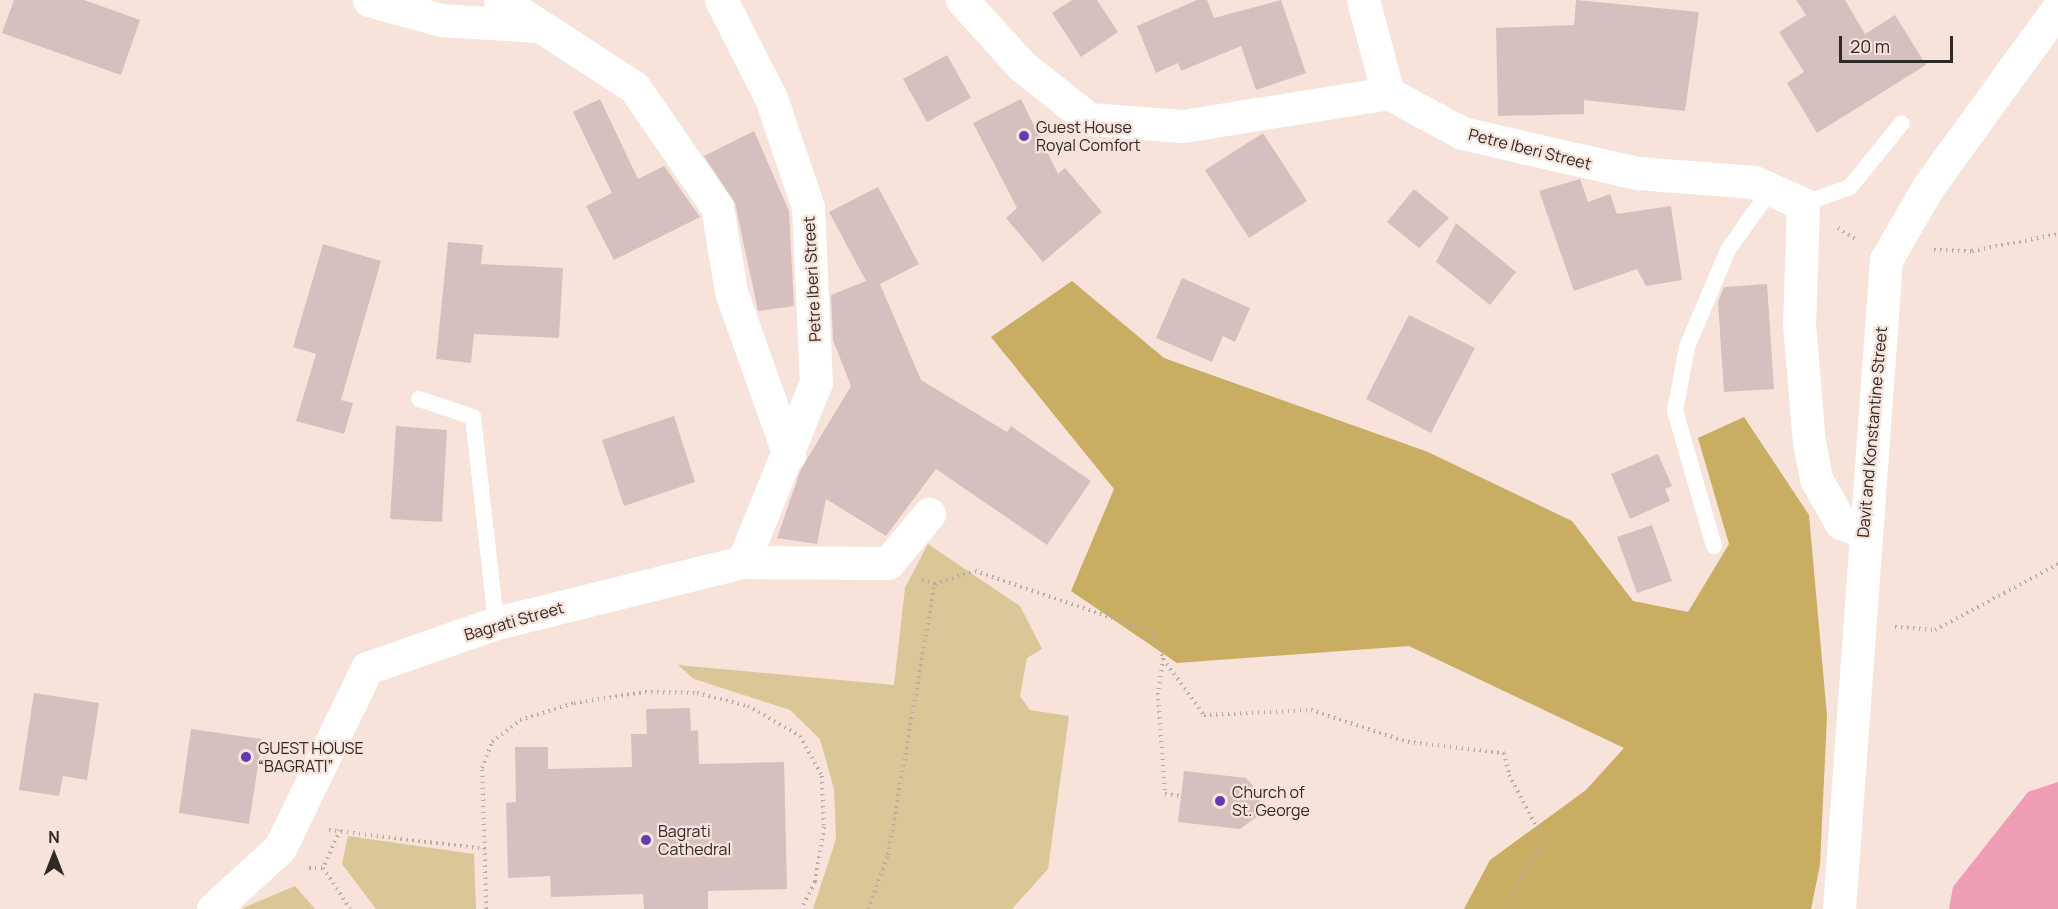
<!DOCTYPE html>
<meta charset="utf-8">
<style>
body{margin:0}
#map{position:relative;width:2058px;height:909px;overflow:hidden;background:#f7e3da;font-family:Manrope,sans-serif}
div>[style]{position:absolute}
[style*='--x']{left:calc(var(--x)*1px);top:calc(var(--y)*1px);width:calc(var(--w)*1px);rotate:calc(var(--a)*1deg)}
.green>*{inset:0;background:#d9c797}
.forest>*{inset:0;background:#c8ad62}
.water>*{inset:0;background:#ee9db5}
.building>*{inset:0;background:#d6c0bf}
.path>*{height:4px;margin-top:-2px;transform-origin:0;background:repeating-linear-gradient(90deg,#bbaba3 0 1.5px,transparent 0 6px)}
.lane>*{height:16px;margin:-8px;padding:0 8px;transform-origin:8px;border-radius:8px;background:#fff}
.street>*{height:33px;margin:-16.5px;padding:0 16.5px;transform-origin:16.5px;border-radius:16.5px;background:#fff}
.secondary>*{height:33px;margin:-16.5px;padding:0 16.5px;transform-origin:16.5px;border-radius:16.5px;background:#fff}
.dots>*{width:16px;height:16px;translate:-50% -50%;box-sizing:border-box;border:3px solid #f7e3da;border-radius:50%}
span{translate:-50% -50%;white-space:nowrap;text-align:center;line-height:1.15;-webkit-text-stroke:4.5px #f7e3da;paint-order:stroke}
.poi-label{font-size:16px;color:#302926}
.left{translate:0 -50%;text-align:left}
.street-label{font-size:16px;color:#302926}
.north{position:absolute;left:24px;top:825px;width:60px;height:60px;-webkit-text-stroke:4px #f7e3da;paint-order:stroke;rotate:0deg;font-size:16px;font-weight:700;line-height:24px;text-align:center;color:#302926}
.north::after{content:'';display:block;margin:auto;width:21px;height:27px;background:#302926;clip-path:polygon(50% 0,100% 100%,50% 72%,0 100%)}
.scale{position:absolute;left:1839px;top:36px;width:114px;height:27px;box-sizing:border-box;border:3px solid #302926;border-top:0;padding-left:8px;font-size:18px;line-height:21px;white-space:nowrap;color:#302926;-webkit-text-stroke:4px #f7e3da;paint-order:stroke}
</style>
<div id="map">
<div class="green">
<div style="clip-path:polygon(928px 544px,1020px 606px,1042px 649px,1027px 658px,1020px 696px,1030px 710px,1069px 716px,1048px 869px,1012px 909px,813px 909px,836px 839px,834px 789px,820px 739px,790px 710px,694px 679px,678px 665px,894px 685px,905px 588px)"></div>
<div style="clip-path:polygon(348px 836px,474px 854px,476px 909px,376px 909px,342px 864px)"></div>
<div style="clip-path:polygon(295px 886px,315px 909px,243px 909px,245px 907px)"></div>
</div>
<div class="forest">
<div style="clip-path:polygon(1072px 281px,1164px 358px,1428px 452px,1572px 521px,1633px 601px,1688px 612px,1729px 544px,1698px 438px,1744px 417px,1809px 515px,1827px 716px,1820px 865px,1811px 909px,1464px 909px,1490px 860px,1586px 790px,1624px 748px,1409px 646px,1177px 663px,1071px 591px,1114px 489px,991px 337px)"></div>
</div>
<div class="water">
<div style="clip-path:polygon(2058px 782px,2058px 909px,1949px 909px,1953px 887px,2028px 792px)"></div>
</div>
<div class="building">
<div style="clip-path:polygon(14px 0,84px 0,140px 20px,121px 75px,2px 33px)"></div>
<div style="clip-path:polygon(1072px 0,1097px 0,1118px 32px,1081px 57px,1052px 13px)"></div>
<div style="clip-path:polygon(1197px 0,1207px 0,1214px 18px,1281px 0,1306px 73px,1256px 90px,1241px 46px,1181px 71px,1178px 63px,1156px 73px,1137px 26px)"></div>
<div style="clip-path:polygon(1576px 0,1699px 12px,1685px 111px,1584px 100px,1584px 114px,1498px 116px,1496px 28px,1574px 25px)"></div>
<div style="clip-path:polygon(1796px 0,1845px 0,1865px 34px,1895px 15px,1926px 65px,1817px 133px,1787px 83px,1804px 72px,1779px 32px,1806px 15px)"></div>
<div style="clip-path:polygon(947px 55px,971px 98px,927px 122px,903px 79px)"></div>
<div style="clip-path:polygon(600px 99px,638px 179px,664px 166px,700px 217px,614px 260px,586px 206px,612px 193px,573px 112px)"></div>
<div style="clip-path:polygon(1021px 99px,1058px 174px,1065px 168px,1102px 212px,1043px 262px,1006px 218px,1017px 208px,973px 123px)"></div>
<div style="clip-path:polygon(754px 131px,789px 211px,794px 306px,758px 311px,735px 203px,704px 156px)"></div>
<div style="clip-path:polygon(1263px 133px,1307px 201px,1249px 238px,1205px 170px)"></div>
<div style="clip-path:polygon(1580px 179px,1588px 202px,1610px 194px,1617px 214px,1671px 206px,1682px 280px,1646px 286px,1637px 269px,1574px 291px,1539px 191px)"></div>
<div style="clip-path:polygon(878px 187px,919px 264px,880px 284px,921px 380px,1007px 432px,1011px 426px,1091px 481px,1047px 545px,936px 469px,886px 536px,826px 499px,817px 544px,777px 538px,801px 469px,851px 386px,833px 340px,831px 295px,866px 281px,829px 212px)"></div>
<div style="clip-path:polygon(1414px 189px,1449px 218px,1419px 248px,1387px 222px)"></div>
<div style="clip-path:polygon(1456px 223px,1516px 272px,1490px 305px,1436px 262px)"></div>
<div style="clip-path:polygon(448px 242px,483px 245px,481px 264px,563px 268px,559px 338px,474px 334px,471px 363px,436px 359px)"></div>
<div style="clip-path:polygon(323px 244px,381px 261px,341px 400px,353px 403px,344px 434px,296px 421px,316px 354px,293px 347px)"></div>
<div style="clip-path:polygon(1182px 278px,1250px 308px,1235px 342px,1223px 336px,1212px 362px,1156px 338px)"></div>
<div style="clip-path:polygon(1767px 284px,1774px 389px,1724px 392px,1718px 302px,1724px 287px)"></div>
<div style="clip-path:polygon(1409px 315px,1475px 348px,1431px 433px,1366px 399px)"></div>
<div style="clip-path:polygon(674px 416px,695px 482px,624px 506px,602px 440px)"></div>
<div style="clip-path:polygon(396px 426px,447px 430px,442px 522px,390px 519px)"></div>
<div style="clip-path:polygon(1658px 454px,1672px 486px,1665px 489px,1670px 501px,1630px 519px,1611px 474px)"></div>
<div style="clip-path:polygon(1652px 525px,1672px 581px,1637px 593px,1617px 537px)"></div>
<div style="clip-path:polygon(34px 693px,99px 703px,87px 780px,63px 776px,59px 796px,19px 790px)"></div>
<div style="clip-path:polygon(690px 708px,691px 731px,698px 730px,699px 764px,784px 762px,787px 889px,708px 891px,708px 909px,644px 909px,643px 894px,551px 897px,550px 876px,508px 878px,506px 803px,516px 802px,515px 747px,548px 747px,548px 769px,632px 767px,631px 734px,647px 734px,646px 709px)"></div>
<div style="clip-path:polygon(191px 729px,262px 739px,249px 824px,179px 813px)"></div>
<div style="clip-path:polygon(1184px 771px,1246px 778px,1261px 795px,1257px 817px,1240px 829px,1178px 822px)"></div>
</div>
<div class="path">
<div style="--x:1838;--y:228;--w:22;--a:32"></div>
<div style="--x:1934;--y:250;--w:38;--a:2"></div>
<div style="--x:1972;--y:251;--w:88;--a:-11.2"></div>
<div style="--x:922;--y:580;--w:14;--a:17"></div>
<div style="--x:1895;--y:627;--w:40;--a:4.3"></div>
<div style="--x:1935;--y:630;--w:140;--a:-28.2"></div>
<div style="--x:1163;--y:659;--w:69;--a:53.8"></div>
<div style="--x:1204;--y:715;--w:107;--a:-2.7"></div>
<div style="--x:1311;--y:710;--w:102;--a:18.3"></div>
<div style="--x:1408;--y:742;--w:97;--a:6.5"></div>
<div style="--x:1504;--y:753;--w:23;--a:77"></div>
<div style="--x:1509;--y:775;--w:77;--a:62.1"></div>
<div style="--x:1545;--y:843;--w:53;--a:124.3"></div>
<div style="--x:1515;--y:887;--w:23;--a:110"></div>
<div style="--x:329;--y:830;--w:157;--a:6.9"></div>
<div style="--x:340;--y:830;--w:42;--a:114.1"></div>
<div style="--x:323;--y:868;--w:49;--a:56.6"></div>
<div style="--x:309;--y:868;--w:14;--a:0"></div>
<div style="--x:486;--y:909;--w:141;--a:-91.6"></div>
<div style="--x:482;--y:768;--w:28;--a:-69"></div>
<div style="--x:492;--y:742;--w:36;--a:-38"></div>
<div style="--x:520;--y:720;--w:57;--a:-17.5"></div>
<div style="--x:574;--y:703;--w:72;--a:-8.8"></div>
<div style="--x:645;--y:692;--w:52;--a:1.1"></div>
<div style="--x:697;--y:693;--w:53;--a:14.3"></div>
<div style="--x:748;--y:706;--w:60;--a:30"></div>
<div style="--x:800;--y:736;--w:46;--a:61.2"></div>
<div style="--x:822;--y:776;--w:51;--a:87.8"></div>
<div style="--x:824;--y:827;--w:56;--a:99.3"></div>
<div style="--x:815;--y:882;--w:30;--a:117"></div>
<div style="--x:868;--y:909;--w:58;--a:-69.7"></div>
<div style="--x:888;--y:855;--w:275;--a:-80.2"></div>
<div style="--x:935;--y:584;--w:42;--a:-18"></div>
<div style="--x:975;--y:571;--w:188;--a:18.9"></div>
<div style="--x:1153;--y:632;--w:28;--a:69"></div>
<div style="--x:1163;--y:658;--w:35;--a:98"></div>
<div style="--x:1158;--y:693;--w:101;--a:86"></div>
<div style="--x:1165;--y:794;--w:15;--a:8"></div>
</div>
<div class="lane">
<div style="--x:1803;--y:204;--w:50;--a:-19.9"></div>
<div style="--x:1850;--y:187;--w:82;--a:-50.9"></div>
<div style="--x:419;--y:399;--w:57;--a:18.4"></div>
<div style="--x:473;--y:417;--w:207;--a:83.6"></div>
<div style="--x:1714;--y:546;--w:141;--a:-106.1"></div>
<div style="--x:1675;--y:411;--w:65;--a:-79.4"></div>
<div style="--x:1687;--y:347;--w:105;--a:-67.1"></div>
<div style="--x:1728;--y:250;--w:75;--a:-54.8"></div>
</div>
<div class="street">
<div style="--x:369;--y:0;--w:75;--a:15.5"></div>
<div style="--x:441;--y:20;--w:95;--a:3.6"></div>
<div style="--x:500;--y:0;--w:160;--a:33"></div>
<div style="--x:634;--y:87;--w:146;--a:55.3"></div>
<div style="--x:717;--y:207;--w:86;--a:80.6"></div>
<div style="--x:731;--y:292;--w:173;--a:70.4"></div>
<div style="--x:721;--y:0;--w:110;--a:63"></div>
<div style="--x:771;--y:98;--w:115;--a:71.3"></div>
<div style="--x:808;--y:207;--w:175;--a:87.4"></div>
<div style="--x:816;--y:382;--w:194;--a:112.1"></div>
<div style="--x:743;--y:562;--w:145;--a:0.4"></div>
<div style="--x:888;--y:563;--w:64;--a:-50.1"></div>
<div style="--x:962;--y:0;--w:89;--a:47.7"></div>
<div style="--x:1022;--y:66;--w:85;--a:38.3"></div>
<div style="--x:1089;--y:119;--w:94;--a:4.3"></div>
<div style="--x:1183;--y:126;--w:208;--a:-9.1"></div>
<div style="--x:1388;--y:93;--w:84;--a:28.4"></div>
<div style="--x:1462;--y:133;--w:180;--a:12.9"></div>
<div style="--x:1637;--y:173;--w:117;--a:4.4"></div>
<div style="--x:1754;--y:182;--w:54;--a:24.2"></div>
<div style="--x:1803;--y:204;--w:120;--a:91.9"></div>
<div style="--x:1799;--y:324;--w:118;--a:85.2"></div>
<div style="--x:1809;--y:442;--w:38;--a:79"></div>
<div style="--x:1816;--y:479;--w:51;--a:60.4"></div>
<div style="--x:1841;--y:523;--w:24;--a:22"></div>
<div style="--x:1363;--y:0;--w:96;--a:75"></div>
</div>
<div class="secondary">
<div style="--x:213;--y:909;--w:91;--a:-42.3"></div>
<div style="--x:280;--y:848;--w:200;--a:-64.2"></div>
<div style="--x:367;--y:668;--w:137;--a:-19.2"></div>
<div style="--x:496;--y:623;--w:254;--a:-13.9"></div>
<div style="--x:1839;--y:909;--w:651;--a:-85.86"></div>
<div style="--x:1886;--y:260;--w:84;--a:-60.1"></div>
<div style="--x:1928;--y:187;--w:221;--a:-54"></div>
</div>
<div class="dots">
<div style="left:1024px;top:136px;background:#623bb3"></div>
<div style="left:246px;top:757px;background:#623bb3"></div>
<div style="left:1220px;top:801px;background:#623bb3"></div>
<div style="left:646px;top:840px;background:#623bb3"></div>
</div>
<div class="poi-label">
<span class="left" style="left:1036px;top:136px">Guest House<br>Royal Comfort</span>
<span class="left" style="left:258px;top:757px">GUEST HOUSE<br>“BAGRATI”</span>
<span class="left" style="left:1232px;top:801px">Church of<br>St. George</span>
<span class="left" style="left:658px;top:840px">Bagrati<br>Cathedral</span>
</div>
<div class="street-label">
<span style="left:1530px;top:149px;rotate:14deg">Petre Iberi Street</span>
<span style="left:812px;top:279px;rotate:-93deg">Petre Iberi Street</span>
<span style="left:1872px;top:432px;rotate:-85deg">Davit and Konstantine Street</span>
<span style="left:514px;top:621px;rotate:-16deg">Bagrati Street</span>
</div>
<div class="north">N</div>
<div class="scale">20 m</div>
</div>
